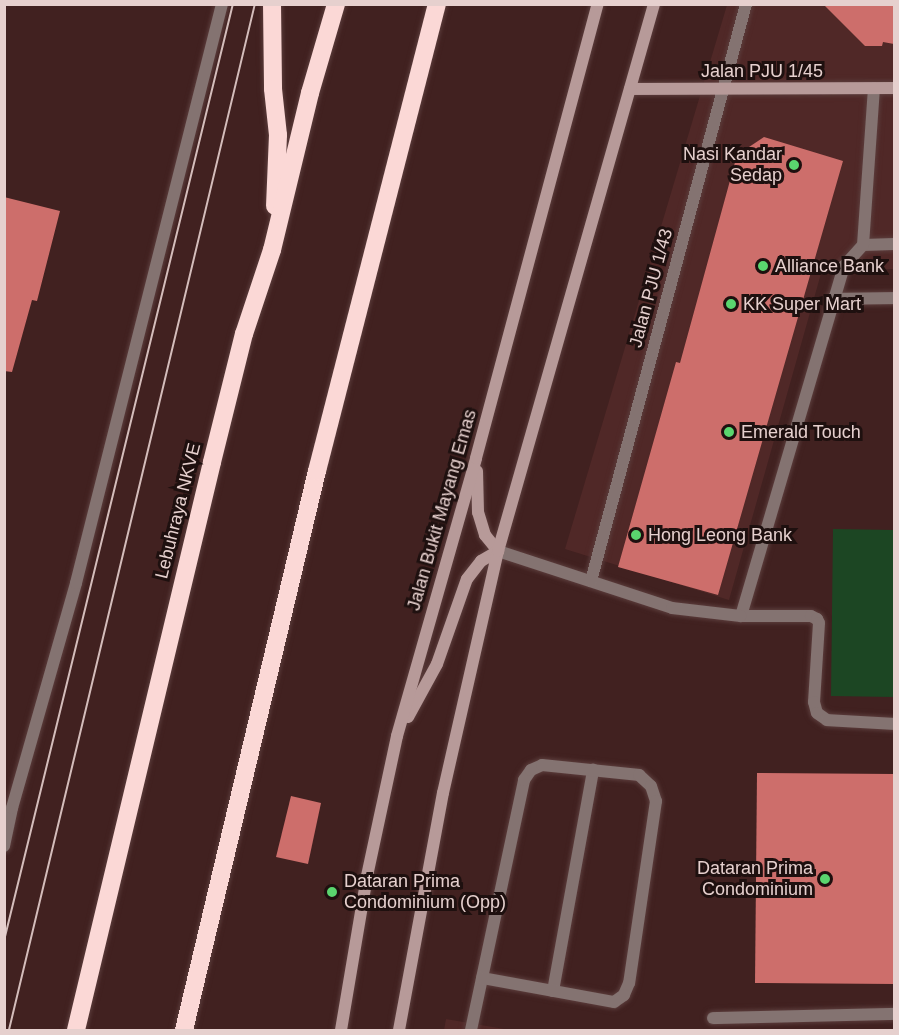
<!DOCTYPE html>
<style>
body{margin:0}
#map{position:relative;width:899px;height:1035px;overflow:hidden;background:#412120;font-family:Helvetica,sans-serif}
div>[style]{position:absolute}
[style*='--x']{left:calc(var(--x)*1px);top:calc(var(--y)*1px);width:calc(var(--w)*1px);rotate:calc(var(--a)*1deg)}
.built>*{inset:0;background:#502827}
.green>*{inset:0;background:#1c4623}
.building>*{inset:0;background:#cd6e6b}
.roads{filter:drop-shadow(0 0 2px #5b3d3c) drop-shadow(0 0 2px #5b3d3c)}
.service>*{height:12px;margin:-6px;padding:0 6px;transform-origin:6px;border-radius:6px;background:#847371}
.minor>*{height:12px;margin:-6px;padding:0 6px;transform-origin:6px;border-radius:6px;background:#847371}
.secondary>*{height:12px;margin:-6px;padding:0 6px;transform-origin:6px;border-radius:6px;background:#b79a99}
.motorway>*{height:18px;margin:-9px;padding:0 9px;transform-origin:9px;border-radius:9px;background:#fbd8d6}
.tram>*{height:1.5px;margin:-0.75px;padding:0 0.75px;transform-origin:0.75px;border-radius:0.75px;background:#d4bdbb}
.dots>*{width:16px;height:16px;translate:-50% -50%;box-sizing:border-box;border:3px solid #1e100f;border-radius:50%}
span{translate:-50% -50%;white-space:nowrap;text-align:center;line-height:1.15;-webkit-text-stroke:6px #1e100f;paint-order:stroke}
.street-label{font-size:18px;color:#e6d0ce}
.poi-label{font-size:18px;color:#e6d0ce}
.right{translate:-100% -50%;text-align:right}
.left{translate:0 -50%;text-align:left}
.frame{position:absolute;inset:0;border:6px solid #e6d0ce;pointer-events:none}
</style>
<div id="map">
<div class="built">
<div style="clip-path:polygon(727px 5px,894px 5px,894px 269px,822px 270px,729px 600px,565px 549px)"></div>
<div style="clip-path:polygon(446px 1019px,510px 1030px,444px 1030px)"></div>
</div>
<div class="green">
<div style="clip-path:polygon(833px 529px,894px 530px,894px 697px,831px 696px)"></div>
</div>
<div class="building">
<div style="clip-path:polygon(823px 4px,894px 4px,894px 44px,883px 42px,882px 46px,865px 46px)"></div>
<div style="clip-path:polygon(764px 137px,843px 161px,718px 595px,618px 567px,676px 362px,680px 363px,737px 155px)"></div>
<div style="clip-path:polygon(4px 197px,60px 211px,37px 301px,32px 300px,12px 372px,4px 371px)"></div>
<div style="clip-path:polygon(757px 773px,894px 774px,894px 984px,755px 983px)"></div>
<div style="clip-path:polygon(291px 796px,321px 803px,308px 864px,276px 857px)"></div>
</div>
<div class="roads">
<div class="service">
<div style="--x:894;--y:244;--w:31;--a:178"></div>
<div style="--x:863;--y:245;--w:28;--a:132"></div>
<div style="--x:844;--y:266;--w:365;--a:106.4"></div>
<div style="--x:741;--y:616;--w:70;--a:0"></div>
<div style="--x:811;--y:616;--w:7;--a:27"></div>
<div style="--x:817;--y:619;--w:4;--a:63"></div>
<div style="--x:819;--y:623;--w:79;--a:93.6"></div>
<div style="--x:814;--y:702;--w:11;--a:75"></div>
<div style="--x:817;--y:713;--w:12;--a:35"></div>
<div style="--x:827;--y:720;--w:67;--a:3.4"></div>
<div style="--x:863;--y:245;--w:157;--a:-86"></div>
<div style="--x:832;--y:299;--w:62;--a:-0.9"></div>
<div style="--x:553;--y:991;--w:225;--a:-79.7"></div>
<div style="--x:713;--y:1018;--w:181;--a:-1.3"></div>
<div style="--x:471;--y:1030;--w:256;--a:-78"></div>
<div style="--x:524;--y:780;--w:12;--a:-55"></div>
<div style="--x:531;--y:770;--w:12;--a:-24"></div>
<div style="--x:542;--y:765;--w:98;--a:5.9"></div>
<div style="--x:639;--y:775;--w:16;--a:43"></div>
<div style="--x:651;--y:786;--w:16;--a:72"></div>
<div style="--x:656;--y:801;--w:184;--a:98.4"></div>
<div style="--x:629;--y:983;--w:13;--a:113"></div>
<div style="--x:624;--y:995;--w:12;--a:145"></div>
<div style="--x:614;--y:1002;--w:134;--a:-169.7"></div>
</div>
<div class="minor">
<div style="--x:498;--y:551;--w:183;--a:18.1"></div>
<div style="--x:672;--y:608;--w:69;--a:6.6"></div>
<div style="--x:591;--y:581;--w:597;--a:-74.96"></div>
<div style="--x:4;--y:846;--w:39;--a:-78"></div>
<div style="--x:12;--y:808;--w:234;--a:-74.1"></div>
<div style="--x:76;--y:583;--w:597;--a:-75.85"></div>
</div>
<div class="secondary">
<div style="--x:630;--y:89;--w:264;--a:-0.2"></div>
<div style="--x:477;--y:471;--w:41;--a:88.6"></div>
<div style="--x:478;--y:512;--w:24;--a:73"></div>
<div style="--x:485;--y:535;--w:21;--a:51"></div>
<div style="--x:408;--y:717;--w:60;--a:-61.3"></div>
<div style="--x:437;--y:664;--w:90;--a:-70.6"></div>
<div style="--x:467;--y:579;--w:23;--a:-52"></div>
<div style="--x:481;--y:561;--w:20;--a:-30"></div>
<div style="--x:341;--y:1030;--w:156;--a:-80.4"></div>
<div style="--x:367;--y:876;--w:143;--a:-77.9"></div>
<div style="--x:397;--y:736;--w:289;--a:-74.1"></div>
<div style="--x:476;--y:458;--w:470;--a:-75"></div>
<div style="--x:399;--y:1030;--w:241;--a:-79.5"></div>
<div style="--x:443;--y:793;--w:248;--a:-77.2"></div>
<div style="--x:498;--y:551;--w:569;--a:-74.08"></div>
</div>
<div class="motorway">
<div style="--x:272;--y:4;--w:85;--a:89.3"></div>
<div style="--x:273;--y:89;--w:46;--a:83.8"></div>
<div style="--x:278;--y:135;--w:71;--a:92.4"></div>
<div style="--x:76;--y:1030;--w:584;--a:-76.53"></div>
<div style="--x:212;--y:462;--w:132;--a:-76"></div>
<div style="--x:244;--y:334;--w:89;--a:-71.6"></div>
<div style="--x:272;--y:250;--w:162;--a:-76.4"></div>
<div style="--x:310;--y:93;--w:93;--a:-73.7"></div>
<div style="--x:184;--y:1030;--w:575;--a:-76.62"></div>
<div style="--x:317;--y:471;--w:482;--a:-75.6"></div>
</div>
</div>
<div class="tram">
<div style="--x:4;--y:941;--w:965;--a:-76.27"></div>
<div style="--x:9;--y:1030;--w:1055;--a:-76.52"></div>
</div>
<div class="dots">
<div style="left:794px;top:165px;background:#5ad56e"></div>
<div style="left:763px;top:266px;background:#5ad56e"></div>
<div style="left:731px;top:304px;background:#5ad56e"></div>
<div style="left:729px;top:432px;background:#5ad56e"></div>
<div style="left:636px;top:535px;background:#5ad56e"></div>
<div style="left:825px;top:879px;background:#5ad56e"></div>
<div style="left:332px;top:892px;background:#5ad56e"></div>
</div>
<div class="street-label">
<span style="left:762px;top:71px">Jalan PJU 1/45</span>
<span style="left:651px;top:288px;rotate:-75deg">Jalan PJU 1/43</span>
<span style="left:442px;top:510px;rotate:-74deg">Jalan Bukit Mayang Emas</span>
<span style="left:178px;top:511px;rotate:-76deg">Lebuhraya NKVE</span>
</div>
<div class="poi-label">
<span class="right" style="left:782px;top:165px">Nasi Kandar<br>Sedap</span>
<span class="left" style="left:775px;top:266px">Alliance Bank</span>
<span class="left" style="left:743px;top:304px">KK Super Mart</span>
<span class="left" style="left:741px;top:432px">Emerald Touch</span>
<span class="left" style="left:648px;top:535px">Hong Leong Bank</span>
<span class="right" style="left:813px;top:879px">Dataran Prima<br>Condominium</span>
<span class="left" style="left:344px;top:892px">Dataran Prima<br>Condominium (Opp)</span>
</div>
<div class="frame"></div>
</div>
